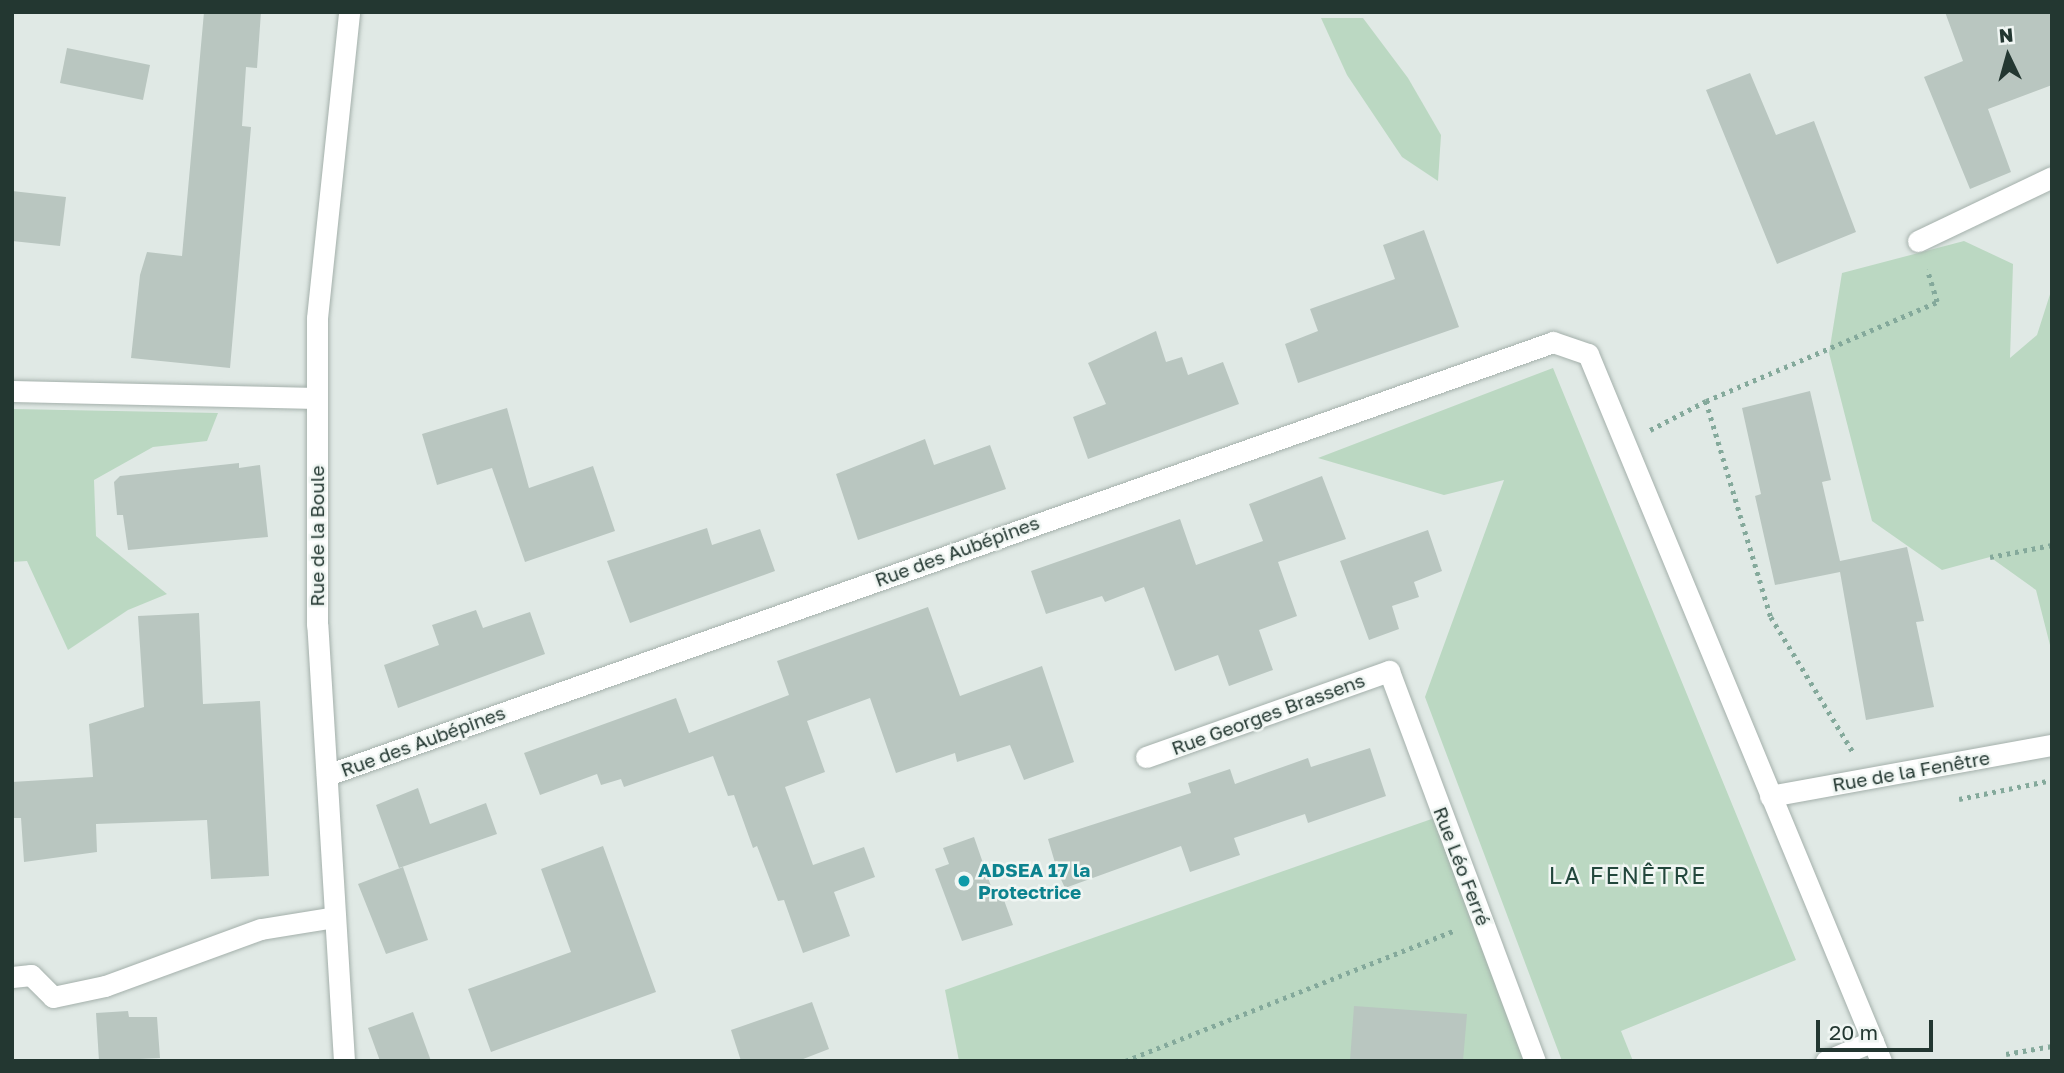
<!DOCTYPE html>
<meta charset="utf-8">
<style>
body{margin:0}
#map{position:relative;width:2064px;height:1073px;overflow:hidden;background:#e0e9e5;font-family:"Golos Text",sans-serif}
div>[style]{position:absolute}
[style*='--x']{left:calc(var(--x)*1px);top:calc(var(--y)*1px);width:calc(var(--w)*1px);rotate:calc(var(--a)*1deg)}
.green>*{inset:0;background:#bbd8c2}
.building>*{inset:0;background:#b9c6c0}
.path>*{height:4.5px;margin-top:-2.25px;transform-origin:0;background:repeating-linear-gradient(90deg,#84a99b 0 3.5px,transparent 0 8.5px)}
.roads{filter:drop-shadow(0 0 2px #a4b0ab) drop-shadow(0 0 2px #a4b0ab)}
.minor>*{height:21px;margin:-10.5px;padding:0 10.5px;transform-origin:10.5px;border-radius:10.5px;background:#fff}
.dots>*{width:19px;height:19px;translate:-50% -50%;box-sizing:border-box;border:4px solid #f0f6f3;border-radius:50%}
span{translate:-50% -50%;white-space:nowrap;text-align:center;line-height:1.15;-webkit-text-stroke:5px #f0f6f3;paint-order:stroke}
.street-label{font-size:19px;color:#233731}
.culture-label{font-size:19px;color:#0d838f;font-weight:700}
.left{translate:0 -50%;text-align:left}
.quarter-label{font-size:23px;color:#22473c;letter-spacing:2px}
.frame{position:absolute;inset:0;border:14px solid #233731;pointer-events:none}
.north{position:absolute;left:1973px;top:21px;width:70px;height:70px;-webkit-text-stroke:5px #f0f6f3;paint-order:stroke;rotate:355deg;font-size:19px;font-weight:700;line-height:28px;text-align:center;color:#233731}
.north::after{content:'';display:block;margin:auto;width:24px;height:32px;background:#233731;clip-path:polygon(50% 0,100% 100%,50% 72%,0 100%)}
.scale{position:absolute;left:1816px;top:1020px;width:117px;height:32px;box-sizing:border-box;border:4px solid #233731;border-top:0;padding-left:9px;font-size:21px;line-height:24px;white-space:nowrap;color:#233731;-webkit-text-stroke:5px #f0f6f3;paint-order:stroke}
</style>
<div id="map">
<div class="green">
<div style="clip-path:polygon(1321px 18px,1363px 18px,1408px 78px,1441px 135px,1438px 181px,1402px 157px,1347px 75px)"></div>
<div style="clip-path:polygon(1964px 241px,2013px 264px,2010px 358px,2037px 335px,2052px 288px,2052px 653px,2036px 590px,1990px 557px,1942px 570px,1872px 521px,1829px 353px,1842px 273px)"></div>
<div style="clip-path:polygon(1553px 368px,1796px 960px,1621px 1031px,1633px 1061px,1562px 1061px,1425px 697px,1504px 480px,1444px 495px,1318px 458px)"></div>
<div style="clip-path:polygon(12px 409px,218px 413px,207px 441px,153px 447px,94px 480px,96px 536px,167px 594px,128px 610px,68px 650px,27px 561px,12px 562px)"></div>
<div style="clip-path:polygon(1443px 815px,1535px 1061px,959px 1061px,945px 990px)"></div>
</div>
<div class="building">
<div style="clip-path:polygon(204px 12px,261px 12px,257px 68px,246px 67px,242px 126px,251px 127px,230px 368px,131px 358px,140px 275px,147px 252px,182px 256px)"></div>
<div style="clip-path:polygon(1945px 12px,2052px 12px,2052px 85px,1988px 109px,2011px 172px,1970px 189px,1924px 77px,1963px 61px)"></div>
<div style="clip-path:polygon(67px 48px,150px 65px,143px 100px,60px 83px)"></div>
<div style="clip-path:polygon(1750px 73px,1776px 135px,1814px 121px,1856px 232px,1777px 264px,1706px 90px)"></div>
<div style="clip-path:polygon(12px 191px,66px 197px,60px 246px,12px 241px)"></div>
<div style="clip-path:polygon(1424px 230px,1459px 327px,1298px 383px,1285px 344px,1318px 331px,1310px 309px,1395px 279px,1383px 245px)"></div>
<div style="clip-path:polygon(1156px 331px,1166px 362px,1182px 357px,1188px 375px,1223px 362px,1239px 404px,1088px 459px,1073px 417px,1106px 404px,1088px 363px)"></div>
<div style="clip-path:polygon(1810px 391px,1831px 480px,1822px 482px,1840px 561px,1907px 547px,1924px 621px,1916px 622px,1934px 707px,1866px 720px,1840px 572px,1775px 585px,1755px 496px,1761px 494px,1742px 408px)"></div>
<div style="clip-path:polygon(507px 408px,529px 488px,593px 466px,615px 531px,525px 562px,492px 468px,437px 485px,422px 434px)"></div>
<div style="clip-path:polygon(925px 439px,934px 465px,990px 445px,1006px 489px,858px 540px,836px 474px)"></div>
<div style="clip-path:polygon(239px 463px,239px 468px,260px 465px,268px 537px,128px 550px,123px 515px,117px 515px,114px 482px,120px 476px)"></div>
<div style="clip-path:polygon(1322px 476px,1346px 539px,1278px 562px,1297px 616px,1259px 630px,1273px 670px,1229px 686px,1218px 655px,1175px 671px,1144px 587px,1105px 602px,1102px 596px,1046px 614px,1031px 571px,1180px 519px,1196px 565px,1263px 541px,1249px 504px)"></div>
<div style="clip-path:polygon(707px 528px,712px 545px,760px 529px,775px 571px,630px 623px,607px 561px)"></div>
<div style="clip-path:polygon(1428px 530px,1442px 571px,1414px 582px,1419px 597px,1392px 606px,1399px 629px,1369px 640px,1340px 561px)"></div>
<div style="clip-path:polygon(928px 607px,960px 696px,1042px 666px,1074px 762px,1024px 780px,1010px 745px,957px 762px,955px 753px,896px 773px,870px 698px,807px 721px,825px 772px,785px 787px,813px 865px,864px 847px,875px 877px,834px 892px,850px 936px,803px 953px,784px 900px,778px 901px,757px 846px,753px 848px,734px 795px,728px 796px,713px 756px,624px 787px,621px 779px,601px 785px,597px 774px,540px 795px,524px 753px,676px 698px,689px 733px,789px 695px,777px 661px)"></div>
<div style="clip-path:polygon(476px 610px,483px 628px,530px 612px,545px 654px,398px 708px,384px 665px,439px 645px,432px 625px)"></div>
<div style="clip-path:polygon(199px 613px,203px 704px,260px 701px,269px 876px,211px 879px,207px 820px,96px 824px,97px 852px,24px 862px,21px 818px,12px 818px,12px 782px,93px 777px,89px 724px,144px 707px,138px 616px)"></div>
<div style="clip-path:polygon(1370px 748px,1386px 796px,1308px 823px,1305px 814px,1234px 838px,1240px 855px,1190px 872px,1181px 846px,1065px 888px,1058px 873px,1048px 839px,1191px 793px,1188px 783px,1230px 769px,1235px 784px,1308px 758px,1311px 767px)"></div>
<div style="clip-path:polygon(418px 788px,430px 824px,486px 803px,497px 834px,399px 868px,376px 805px)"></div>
<div style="clip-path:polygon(974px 837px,993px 892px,1000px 889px,1013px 925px,962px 941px,935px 869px,949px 864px,943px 848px)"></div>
<div style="clip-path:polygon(603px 846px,656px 992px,491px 1052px,468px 989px,571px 952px,541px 869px)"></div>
<div style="clip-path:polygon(403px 867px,428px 940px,386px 954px,358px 884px)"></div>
<div style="clip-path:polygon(812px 1002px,829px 1049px,798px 1061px,741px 1061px,731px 1030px)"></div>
<div style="clip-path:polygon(1354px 1006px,1467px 1014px,1463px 1061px,1350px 1061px)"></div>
<div style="clip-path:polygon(128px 1011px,129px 1017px,157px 1017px,160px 1058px,99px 1061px,96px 1013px)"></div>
<div style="clip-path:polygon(413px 1012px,431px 1061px,380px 1061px,368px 1028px)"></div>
</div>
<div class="path">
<div style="--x:1706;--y:401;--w:226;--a:73.3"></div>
<div style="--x:1771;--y:617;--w:158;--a:58.7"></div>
<div style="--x:1650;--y:430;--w:63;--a:-27.4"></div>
<div style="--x:1706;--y:401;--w:251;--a:-23.2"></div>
<div style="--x:1937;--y:302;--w:34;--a:-107"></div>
<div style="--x:1990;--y:557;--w:63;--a:-11"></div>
<div style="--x:1959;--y:799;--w:95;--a:-11.5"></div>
<div style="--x:2006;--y:1054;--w:47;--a:-9.9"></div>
<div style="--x:1125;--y:1061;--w:356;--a:-21.6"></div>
</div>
<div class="roads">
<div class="minor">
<div style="--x:1918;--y:241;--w:148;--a:-25.5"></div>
<div style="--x:12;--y:391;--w:305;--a:1.3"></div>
<div style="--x:1146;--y:757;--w:258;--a:-19.5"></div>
<div style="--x:1389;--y:671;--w:416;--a:69.5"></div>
<div style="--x:327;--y:775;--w:1300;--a:-19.45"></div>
<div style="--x:1553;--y:342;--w:37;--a:19"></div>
<div style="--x:1588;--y:354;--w:765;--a:67.49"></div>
<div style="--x:1770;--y:796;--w:287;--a:-10.3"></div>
<div style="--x:12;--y:977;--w:19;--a:-6"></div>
<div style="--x:31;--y:975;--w:31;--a:45"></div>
<div style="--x:53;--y:997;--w:53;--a:-11.9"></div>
<div style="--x:105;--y:986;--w:166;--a:-20.1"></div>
<div style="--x:261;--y:929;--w:75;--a:-9.2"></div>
<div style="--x:344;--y:1061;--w:437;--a:-93.5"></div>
<div style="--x:317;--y:625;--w:307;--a:-90"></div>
<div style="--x:317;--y:318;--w:308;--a:-84"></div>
<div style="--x:1826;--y:1061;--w:51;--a:-23.1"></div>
</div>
</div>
<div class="dots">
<div style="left:964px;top:881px;background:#0f9aa8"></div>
</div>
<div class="street-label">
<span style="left:317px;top:536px;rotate:-90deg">Rue de la Boule</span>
<span style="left:957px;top:551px;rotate:-20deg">Rue des Aubépines</span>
<span style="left:1268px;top:714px;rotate:-20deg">Rue Georges Brassens</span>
<span style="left:423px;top:741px;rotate:-20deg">Rue des Aubépines</span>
<span style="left:1911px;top:771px;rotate:-10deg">Rue de la Fenêtre</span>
<span style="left:1462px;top:866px;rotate:69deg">Rue Léo Ferré</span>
</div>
<div class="culture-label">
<span class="left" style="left:978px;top:881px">ADSEA 17 la<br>Protectrice</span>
</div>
<div class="quarter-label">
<span style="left:1628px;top:875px">LA FENÊTRE</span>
</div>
<div class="frame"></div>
<div class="north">N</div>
<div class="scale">20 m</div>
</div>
